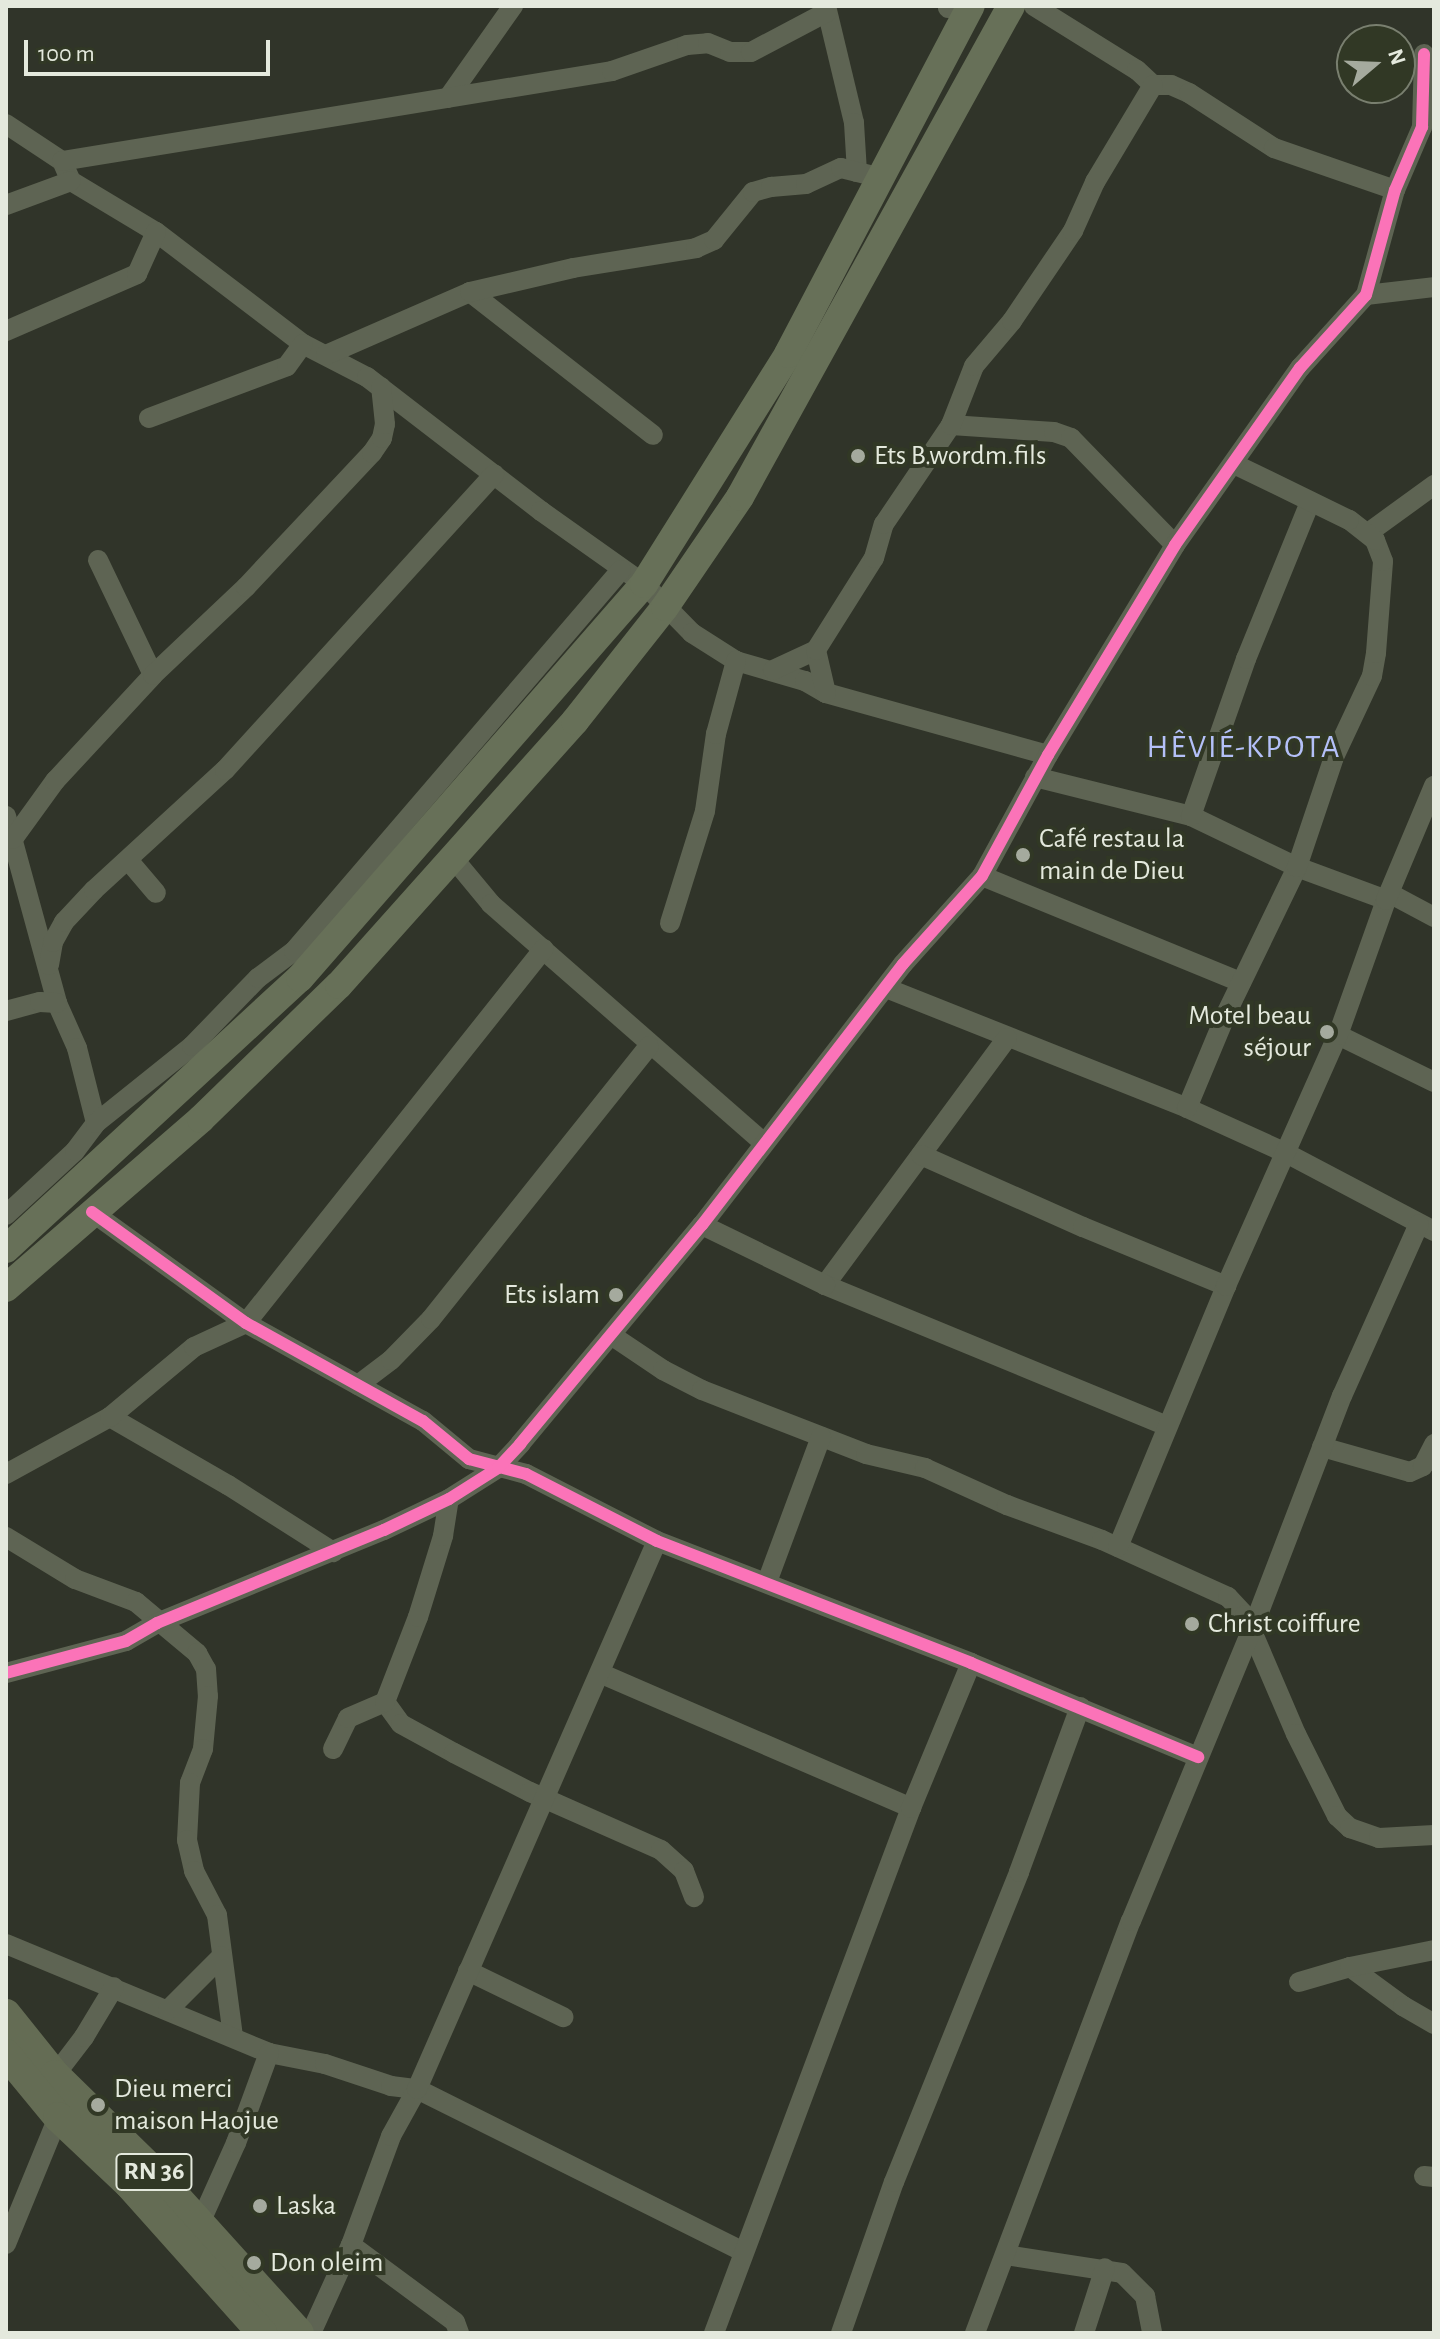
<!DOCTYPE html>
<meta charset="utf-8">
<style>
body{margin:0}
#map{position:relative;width:1440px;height:2339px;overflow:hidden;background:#303429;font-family:"Alegreya Sans",sans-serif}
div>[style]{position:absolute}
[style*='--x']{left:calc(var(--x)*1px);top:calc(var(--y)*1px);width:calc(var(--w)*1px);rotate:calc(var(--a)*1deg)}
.street>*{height:20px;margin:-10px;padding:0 10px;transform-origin:10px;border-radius:10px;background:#5e6453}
.secondary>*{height:28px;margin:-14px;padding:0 14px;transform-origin:14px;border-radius:14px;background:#677058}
.primary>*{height:30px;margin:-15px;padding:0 15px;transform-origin:15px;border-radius:15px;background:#646c54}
.cycleway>*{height:12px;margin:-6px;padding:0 6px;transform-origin:6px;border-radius:6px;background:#fb73b8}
.dots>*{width:22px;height:22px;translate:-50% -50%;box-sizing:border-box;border:4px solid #313825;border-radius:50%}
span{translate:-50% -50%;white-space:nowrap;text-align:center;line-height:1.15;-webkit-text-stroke:8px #313825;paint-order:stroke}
.shield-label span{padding:2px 6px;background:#313825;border:2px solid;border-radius:6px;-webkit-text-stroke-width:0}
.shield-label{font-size:26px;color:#e4e9dd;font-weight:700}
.poi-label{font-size:28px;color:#e4e9dd}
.left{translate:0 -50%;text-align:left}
.right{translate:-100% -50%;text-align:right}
.quarter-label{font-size:32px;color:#b4c0f8;letter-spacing:2px}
.frame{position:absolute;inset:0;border:8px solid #e4e9dd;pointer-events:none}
.north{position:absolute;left:1336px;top:24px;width:80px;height:80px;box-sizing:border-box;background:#313825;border:2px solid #797f6f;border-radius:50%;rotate:71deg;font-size:22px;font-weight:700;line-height:32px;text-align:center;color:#e4e9dd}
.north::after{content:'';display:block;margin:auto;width:28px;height:36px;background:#a5aa9e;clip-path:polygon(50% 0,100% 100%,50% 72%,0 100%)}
.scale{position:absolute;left:24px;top:40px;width:246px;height:36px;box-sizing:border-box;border:4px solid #e4e9dd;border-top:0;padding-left:10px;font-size:24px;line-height:28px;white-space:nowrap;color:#e4e9dd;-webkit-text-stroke:6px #313825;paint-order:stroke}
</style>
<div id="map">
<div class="street">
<div style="--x:826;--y:6;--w:120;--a:76.5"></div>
<div style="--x:854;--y:123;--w:49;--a:86.5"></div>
<div style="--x:1034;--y:6;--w:121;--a:31.9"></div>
<div style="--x:1137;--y:70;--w:22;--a:43"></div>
<div style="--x:1153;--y:85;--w:18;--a:0"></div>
<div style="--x:1171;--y:85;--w:20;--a:24"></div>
<div style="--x:1189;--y:93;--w:101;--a:32.9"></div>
<div style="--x:1274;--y:148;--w:128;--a:19.1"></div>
<div style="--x:948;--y:8;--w:2;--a:-63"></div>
<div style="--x:448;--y:98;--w:113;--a:-54.8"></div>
<div style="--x:6;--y:124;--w:67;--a:33.5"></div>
<div style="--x:62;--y:161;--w:22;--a:66"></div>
<div style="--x:71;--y:181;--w:99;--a:31"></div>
<div style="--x:156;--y:232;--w:185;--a:37.3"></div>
<div style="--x:303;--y:344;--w:72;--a:27.3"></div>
<div style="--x:367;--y:377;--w:220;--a:37.6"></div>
<div style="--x:541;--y:511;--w:126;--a:35.3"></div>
<div style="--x:644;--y:584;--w:69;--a:45.6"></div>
<div style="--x:692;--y:633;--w:52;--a:32.5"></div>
<div style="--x:736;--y:661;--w:72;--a:16.2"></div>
<div style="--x:805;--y:681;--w:24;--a:30"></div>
<div style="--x:826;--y:693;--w:230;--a:15.6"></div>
<div style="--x:62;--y:161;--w:557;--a:-9.29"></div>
<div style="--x:612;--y:71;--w:79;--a:-19.1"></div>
<div style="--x:687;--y:45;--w:21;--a:-5"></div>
<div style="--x:708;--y:43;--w:24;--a:22"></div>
<div style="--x:730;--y:52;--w:21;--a:0"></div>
<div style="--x:751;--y:52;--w:86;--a:-27.8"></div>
<div style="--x:6;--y:205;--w:69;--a:-20.3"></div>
<div style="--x:470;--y:292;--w:232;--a:38"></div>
<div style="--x:1366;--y:295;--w:68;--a:-6.7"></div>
<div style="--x:6;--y:331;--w:143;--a:-23.5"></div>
<div style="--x:137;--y:274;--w:46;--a:-65.7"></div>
<div style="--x:326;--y:355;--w:157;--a:-23.6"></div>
<div style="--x:470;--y:292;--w:106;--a:-13.1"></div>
<div style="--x:573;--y:268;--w:125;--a:-9.2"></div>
<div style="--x:696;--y:248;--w:20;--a:-24"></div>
<div style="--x:714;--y:240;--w:62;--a:-50.9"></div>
<div style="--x:753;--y:192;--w:19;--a:-16"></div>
<div style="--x:771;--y:187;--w:35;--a:-5"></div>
<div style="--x:806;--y:184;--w:38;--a:-25"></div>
<div style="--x:841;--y:168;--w:42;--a:13.7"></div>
<div style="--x:149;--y:418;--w:147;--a:-20.6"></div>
<div style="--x:287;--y:366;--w:27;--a:-54"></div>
<div style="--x:951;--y:425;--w:103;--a:3.9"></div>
<div style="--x:1054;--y:432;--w:18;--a:19"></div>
<div style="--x:1071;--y:438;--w:149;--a:45.8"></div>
<div style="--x:1368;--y:533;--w:82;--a:-36"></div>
<div style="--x:98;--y:560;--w:127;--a:64.4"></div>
<div style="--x:773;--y:670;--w:47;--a:-24.9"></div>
<div style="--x:826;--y:693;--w:44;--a:-103.1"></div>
<div style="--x:816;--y:650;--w:109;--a:-57.8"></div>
<div style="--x:874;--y:558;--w:35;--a:-74"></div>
<div style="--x:884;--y:524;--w:120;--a:-55.9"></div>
<div style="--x:951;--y:425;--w:63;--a:-68.7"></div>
<div style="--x:974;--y:366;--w:59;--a:-49.8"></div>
<div style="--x:1012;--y:321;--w:109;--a:-55.9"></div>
<div style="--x:1073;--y:231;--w:54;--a:-65.8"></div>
<div style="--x:1095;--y:182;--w:113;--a:-59.1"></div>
<div style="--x:1035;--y:777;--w:161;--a:14"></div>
<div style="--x:1191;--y:816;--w:118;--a:25.7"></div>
<div style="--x:1297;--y:867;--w:95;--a:20.3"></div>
<div style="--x:6;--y:816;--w:194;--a:74.7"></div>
<div style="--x:57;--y:1003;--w:49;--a:66"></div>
<div style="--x:77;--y:1048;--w:77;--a:75.8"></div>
<div style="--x:1191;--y:816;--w:166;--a:-70.7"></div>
<div style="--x:1246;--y:659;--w:170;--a:-67.8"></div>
<div style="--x:13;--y:839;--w:72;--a:-54.1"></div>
<div style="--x:55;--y:781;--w:144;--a:-47.2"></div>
<div style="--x:153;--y:675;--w:128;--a:-43.4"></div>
<div style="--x:246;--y:587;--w:184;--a:-46.8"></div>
<div style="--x:372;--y:453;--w:18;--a:-56"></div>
<div style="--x:382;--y:438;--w:14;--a:-78"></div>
<div style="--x:385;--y:424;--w:37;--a:-96"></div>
<div style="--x:453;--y:858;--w:60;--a:50.4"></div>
<div style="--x:491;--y:904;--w:363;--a:41.2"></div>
<div style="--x:128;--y:860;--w:43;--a:49.7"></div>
<div style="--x:982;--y:876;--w:280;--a:22.3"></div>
<div style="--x:1389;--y:893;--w:51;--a:28.1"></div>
<div style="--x:670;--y:923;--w:117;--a:-72.6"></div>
<div style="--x:705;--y:811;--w:78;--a:-81.9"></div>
<div style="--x:716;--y:734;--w:76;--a:-74.7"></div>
<div style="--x:49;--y:965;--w:23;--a:-80"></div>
<div style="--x:53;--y:942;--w:23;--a:-61"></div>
<div style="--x:64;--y:922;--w:44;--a:-46.8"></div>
<div style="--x:94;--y:890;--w:178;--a:-42.5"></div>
<div style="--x:225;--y:770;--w:400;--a:-47.7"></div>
<div style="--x:886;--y:988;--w:324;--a:21.7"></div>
<div style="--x:1187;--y:1108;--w:109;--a:24.4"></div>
<div style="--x:1286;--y:1153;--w:167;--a:27.8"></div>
<div style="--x:6;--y:1011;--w:35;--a:-15"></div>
<div style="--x:40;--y:1002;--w:17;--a:3"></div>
<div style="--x:1338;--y:1035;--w:107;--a:26.1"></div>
<div style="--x:1007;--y:1038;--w:307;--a:126.4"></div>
<div style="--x:825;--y:1285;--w:370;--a:22.4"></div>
<div style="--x:1187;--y:1108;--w:104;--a:-67.4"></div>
<div style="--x:1227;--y:1012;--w:161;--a:-64.2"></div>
<div style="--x:1297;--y:867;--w:116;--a:-71.4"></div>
<div style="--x:1334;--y:757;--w:89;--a:-64.9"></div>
<div style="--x:1372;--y:676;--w:23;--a:-80"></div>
<div style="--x:1376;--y:653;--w:92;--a:-85.6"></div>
<div style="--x:1383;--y:561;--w:22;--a:-111"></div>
<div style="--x:1375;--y:540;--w:33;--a:-142"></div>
<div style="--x:1349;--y:520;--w:128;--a:-154"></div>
<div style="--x:921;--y:1155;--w:177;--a:24"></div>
<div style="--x:1083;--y:1227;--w:155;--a:22.4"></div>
<div style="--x:92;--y:1212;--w:190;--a:35.8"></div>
<div style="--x:246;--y:1323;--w:202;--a:29"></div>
<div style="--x:423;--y:1421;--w:60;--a:39.6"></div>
<div style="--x:469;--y:1459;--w:59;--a:14.7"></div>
<div style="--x:526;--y:1474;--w:147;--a:27.1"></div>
<div style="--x:657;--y:1541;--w:337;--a:21.2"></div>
<div style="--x:971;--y:1663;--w:246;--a:22.5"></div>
<div style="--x:6;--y:1215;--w:94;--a:-42.8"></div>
<div style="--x:75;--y:1151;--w:35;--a:-53"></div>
<div style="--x:96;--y:1123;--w:123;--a:-38.7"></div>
<div style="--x:192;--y:1046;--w:95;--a:-45.9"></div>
<div style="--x:258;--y:978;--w:45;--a:-36.9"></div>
<div style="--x:294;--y:951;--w:502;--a:-49.36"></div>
<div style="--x:702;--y:1225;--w:137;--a:26"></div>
<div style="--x:611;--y:1335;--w:63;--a:33.9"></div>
<div style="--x:663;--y:1370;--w:44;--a:27.1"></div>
<div style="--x:702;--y:1390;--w:176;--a:21.3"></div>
<div style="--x:866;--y:1454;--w:61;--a:13.3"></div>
<div style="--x:925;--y:1468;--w:90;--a:24.3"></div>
<div style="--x:1007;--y:1505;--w:101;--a:20.2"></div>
<div style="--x:1102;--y:1540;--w:138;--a:24.3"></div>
<div style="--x:1228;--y:1597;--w:25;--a:47"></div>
<div style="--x:1245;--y:1615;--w:129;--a:66.8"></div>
<div style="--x:1296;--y:1734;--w:92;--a:63.4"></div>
<div style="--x:1337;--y:1816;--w:18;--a:43"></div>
<div style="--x:1350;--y:1828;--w:31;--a:19"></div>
<div style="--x:1379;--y:1838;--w:55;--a:-3.1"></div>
<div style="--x:358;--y:1385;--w:41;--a:-37.1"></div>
<div style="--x:391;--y:1360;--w:57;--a:-45.7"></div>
<div style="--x:431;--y:1319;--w:349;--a:-51.4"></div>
<div style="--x:110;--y:1417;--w:136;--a:30"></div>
<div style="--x:228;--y:1485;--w:125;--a:32.5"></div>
<div style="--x:1322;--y:1447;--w:91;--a:15.9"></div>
<div style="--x:1410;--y:1472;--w:14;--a:-25"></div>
<div style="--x:1423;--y:1466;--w:25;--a:-63"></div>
<div style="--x:6;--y:1474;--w:119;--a:-28.7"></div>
<div style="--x:110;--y:1417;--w:109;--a:-39.8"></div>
<div style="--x:194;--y:1347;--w:57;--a:-24.8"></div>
<div style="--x:246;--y:1323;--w:478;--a:-51.5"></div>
<div style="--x:6;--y:1537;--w:81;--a:31.3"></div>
<div style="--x:75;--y:1579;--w:65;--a:20.7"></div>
<div style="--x:136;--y:1602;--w:80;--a:39.9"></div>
<div style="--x:197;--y:1653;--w:18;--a:61"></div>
<div style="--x:206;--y:1669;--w:27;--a:86"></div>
<div style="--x:208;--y:1696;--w:53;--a:95.4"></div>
<div style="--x:203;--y:1749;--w:36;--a:111"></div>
<div style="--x:190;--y:1783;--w:57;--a:93"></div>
<div style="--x:187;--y:1840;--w:32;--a:77"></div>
<div style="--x:194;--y:1871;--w:50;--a:62.4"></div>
<div style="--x:217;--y:1915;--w:123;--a:82.5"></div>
<div style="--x:1118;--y:1547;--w:282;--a:-67.5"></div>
<div style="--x:1226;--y:1286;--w:275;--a:-66"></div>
<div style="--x:1338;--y:1035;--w:143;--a:-70.4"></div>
<div style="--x:1386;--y:900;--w:124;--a:-67.2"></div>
<div style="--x:767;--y:1582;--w:155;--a:-69.6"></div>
<div style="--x:6;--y:1673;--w:124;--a:-14.9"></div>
<div style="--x:126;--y:1641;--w:36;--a:-30"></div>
<div style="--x:157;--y:1623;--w:245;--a:-22.3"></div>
<div style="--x:384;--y:1530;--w:72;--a:-25.5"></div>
<div style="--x:449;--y:1499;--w:58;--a:-32.3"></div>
<div style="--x:498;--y:1468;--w:33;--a:-47"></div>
<div style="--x:520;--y:1444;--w:285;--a:-50.3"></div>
<div style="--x:702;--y:1225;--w:329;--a:-52.4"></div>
<div style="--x:903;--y:964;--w:118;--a:-48.1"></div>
<div style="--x:982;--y:876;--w:138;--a:-61.4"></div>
<div style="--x:1048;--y:755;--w:245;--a:-58.8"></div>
<div style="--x:1175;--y:545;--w:217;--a:-54.8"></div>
<div style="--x:1300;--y:368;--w:98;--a:-47.9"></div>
<div style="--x:1366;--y:295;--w:109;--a:-74.6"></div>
<div style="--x:1395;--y:190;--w:69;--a:-66.8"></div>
<div style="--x:1422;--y:127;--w:73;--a:-88.4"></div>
<div style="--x:602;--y:1674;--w:337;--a:23.4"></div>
<div style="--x:385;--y:1702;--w:27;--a:54"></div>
<div style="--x:401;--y:1724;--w:60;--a:28.7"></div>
<div style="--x:454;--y:1753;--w:85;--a:27.2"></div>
<div style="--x:530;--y:1792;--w:143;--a:23.9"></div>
<div style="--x:661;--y:1850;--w:31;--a:42"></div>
<div style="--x:684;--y:1871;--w:28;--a:69"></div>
<div style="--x:333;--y:1749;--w:34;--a:-64"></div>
<div style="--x:348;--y:1718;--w:40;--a:-23.4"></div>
<div style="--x:385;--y:1702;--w:91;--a:-68.8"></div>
<div style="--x:418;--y:1617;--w:85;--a:-72.8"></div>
<div style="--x:443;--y:1536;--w:37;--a:-81"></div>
<div style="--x:6;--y:1944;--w:285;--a:22.5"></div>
<div style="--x:269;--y:2053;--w:57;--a:11.1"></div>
<div style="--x:325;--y:2064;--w:70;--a:18.4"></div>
<div style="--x:391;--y:2086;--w:26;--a:7"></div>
<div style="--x:417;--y:2089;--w:365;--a:26.5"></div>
<div style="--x:1350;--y:1967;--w:66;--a:36.3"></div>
<div style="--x:1403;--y:2006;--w:36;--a:30"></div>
<div style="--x:468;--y:1971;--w:106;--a:25.8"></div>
<div style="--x:1299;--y:1982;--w:53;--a:-16.4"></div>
<div style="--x:1350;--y:1967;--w:86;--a:-11.4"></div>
<div style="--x:168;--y:2010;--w:76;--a:-45"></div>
<div style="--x:55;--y:2075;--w:48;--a:-52.7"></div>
<div style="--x:84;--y:2037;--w:58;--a:-59"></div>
<div style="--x:1424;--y:2176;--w:10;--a:6"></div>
<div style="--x:200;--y:2223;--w:88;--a:-65.8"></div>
<div style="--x:236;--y:2143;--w:96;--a:-69.9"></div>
<div style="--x:6;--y:2244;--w:137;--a:-67.7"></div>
<div style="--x:351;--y:2245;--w:129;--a:36.5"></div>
<div style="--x:455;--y:2322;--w:12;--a:70"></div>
<div style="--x:1006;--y:2255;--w:117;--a:8.8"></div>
<div style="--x:1122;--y:2273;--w:33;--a:45"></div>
<div style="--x:1145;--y:2296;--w:38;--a:79"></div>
<div style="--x:311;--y:2333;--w:97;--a:-65.6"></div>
<div style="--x:351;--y:2245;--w:116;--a:-69.8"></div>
<div style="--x:391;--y:2136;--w:54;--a:-61"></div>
<div style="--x:417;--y:2089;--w:598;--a:-66.35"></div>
<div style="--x:714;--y:2333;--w:561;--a:-69.43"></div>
<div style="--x:911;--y:1808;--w:157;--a:-67.5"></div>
<div style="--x:841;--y:2333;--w:160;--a:-70.7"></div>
<div style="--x:894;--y:2182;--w:334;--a:-68"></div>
<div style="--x:1019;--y:1872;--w:176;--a:-69.7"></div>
<div style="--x:975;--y:2333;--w:441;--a:-69.3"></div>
<div style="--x:1131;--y:1921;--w:329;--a:-67.5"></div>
<div style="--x:1257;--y:1617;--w:237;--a:-69"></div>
<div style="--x:1342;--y:1396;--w:188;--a:-65.9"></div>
<div style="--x:1084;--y:2333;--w:68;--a:-72.1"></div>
</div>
<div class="secondary">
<div style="--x:6;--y:1249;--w:400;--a:-42.7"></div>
<div style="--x:300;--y:978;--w:523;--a:-48.88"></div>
<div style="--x:644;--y:584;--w:271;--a:-57.9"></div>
<div style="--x:788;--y:354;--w:393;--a:-62.3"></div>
<div style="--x:6;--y:1288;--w:258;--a:-40.9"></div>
<div style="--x:201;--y:1119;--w:192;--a:-44.2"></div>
<div style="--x:339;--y:985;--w:354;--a:-48.2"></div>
<div style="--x:575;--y:721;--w:145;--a:-51.7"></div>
<div style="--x:665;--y:607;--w:133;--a:-55.7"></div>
<div style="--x:740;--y:497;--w:561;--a:-61.1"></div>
</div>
<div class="primary">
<div style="--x:6;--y:2014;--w:78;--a:51.2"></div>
<div style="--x:55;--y:2075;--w:133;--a:44.4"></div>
<div style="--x:150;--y:2168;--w:222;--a:47.9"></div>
<div style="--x:6;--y:2054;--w:82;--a:50.5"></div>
<div style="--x:58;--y:2117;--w:98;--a:43.3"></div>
<div style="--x:129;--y:2184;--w:200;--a:48.2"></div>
</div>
<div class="cycleway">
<div style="--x:92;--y:1212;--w:190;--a:35.8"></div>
<div style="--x:246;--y:1323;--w:202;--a:29"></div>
<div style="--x:423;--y:1421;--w:60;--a:39.6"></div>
<div style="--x:469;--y:1459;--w:59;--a:14.7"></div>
<div style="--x:526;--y:1474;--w:147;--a:27.1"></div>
<div style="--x:657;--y:1541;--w:337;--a:21.2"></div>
<div style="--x:971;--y:1663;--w:246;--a:22.5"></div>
<div style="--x:6;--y:1673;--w:124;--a:-14.9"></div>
<div style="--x:126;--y:1641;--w:36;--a:-30"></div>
<div style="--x:157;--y:1623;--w:245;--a:-22.3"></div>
<div style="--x:384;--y:1530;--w:72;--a:-25.5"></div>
<div style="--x:449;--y:1499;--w:58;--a:-32.3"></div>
<div style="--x:498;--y:1468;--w:33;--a:-47"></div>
<div style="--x:520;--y:1444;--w:285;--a:-50.3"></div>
<div style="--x:702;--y:1225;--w:329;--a:-52.4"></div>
<div style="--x:903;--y:964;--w:118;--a:-48.1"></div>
<div style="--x:982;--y:876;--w:138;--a:-61.4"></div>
<div style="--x:1048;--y:755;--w:245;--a:-58.8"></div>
<div style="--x:1175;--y:545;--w:217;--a:-54.8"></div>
<div style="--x:1300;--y:368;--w:98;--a:-47.9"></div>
<div style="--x:1366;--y:295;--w:109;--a:-74.6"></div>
<div style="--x:1395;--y:190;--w:69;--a:-66.8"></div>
<div style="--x:1422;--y:127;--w:73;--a:-88.4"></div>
</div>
<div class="dots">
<div style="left:858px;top:456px;background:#a5aa9e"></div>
<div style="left:1023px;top:855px;background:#a5aa9e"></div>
<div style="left:1327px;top:1032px;background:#a5aa9e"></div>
<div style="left:616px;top:1295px;background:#a5aa9e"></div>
<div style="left:1192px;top:1624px;background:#a5aa9e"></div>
<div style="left:98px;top:2105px;background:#a5aa9e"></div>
<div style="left:260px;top:2206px;background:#a5aa9e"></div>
<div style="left:254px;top:2263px;background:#a5aa9e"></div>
</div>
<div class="shield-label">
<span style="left:154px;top:2172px">RN 36</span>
</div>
<div class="poi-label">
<span class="left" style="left:874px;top:456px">Ets B.wordm.fils</span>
<span class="left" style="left:1039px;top:855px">Café restau la<br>main de Dieu</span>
<span class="right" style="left:1311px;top:1032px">Motel beau<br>séjour</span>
<span class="right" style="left:600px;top:1295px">Ets islam</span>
<span class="left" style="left:1208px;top:1624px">Christ coiffure</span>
<span class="left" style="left:114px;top:2105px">Dieu merci<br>maison Haojue</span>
<span class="left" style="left:276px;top:2206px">Laska</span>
<span class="left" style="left:270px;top:2263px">Don oleim</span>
</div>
<div class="quarter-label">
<span style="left:1244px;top:747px">HÊVIÉ-KPOTA</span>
</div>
<div class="frame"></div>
<div class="north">N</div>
<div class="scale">100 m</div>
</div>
